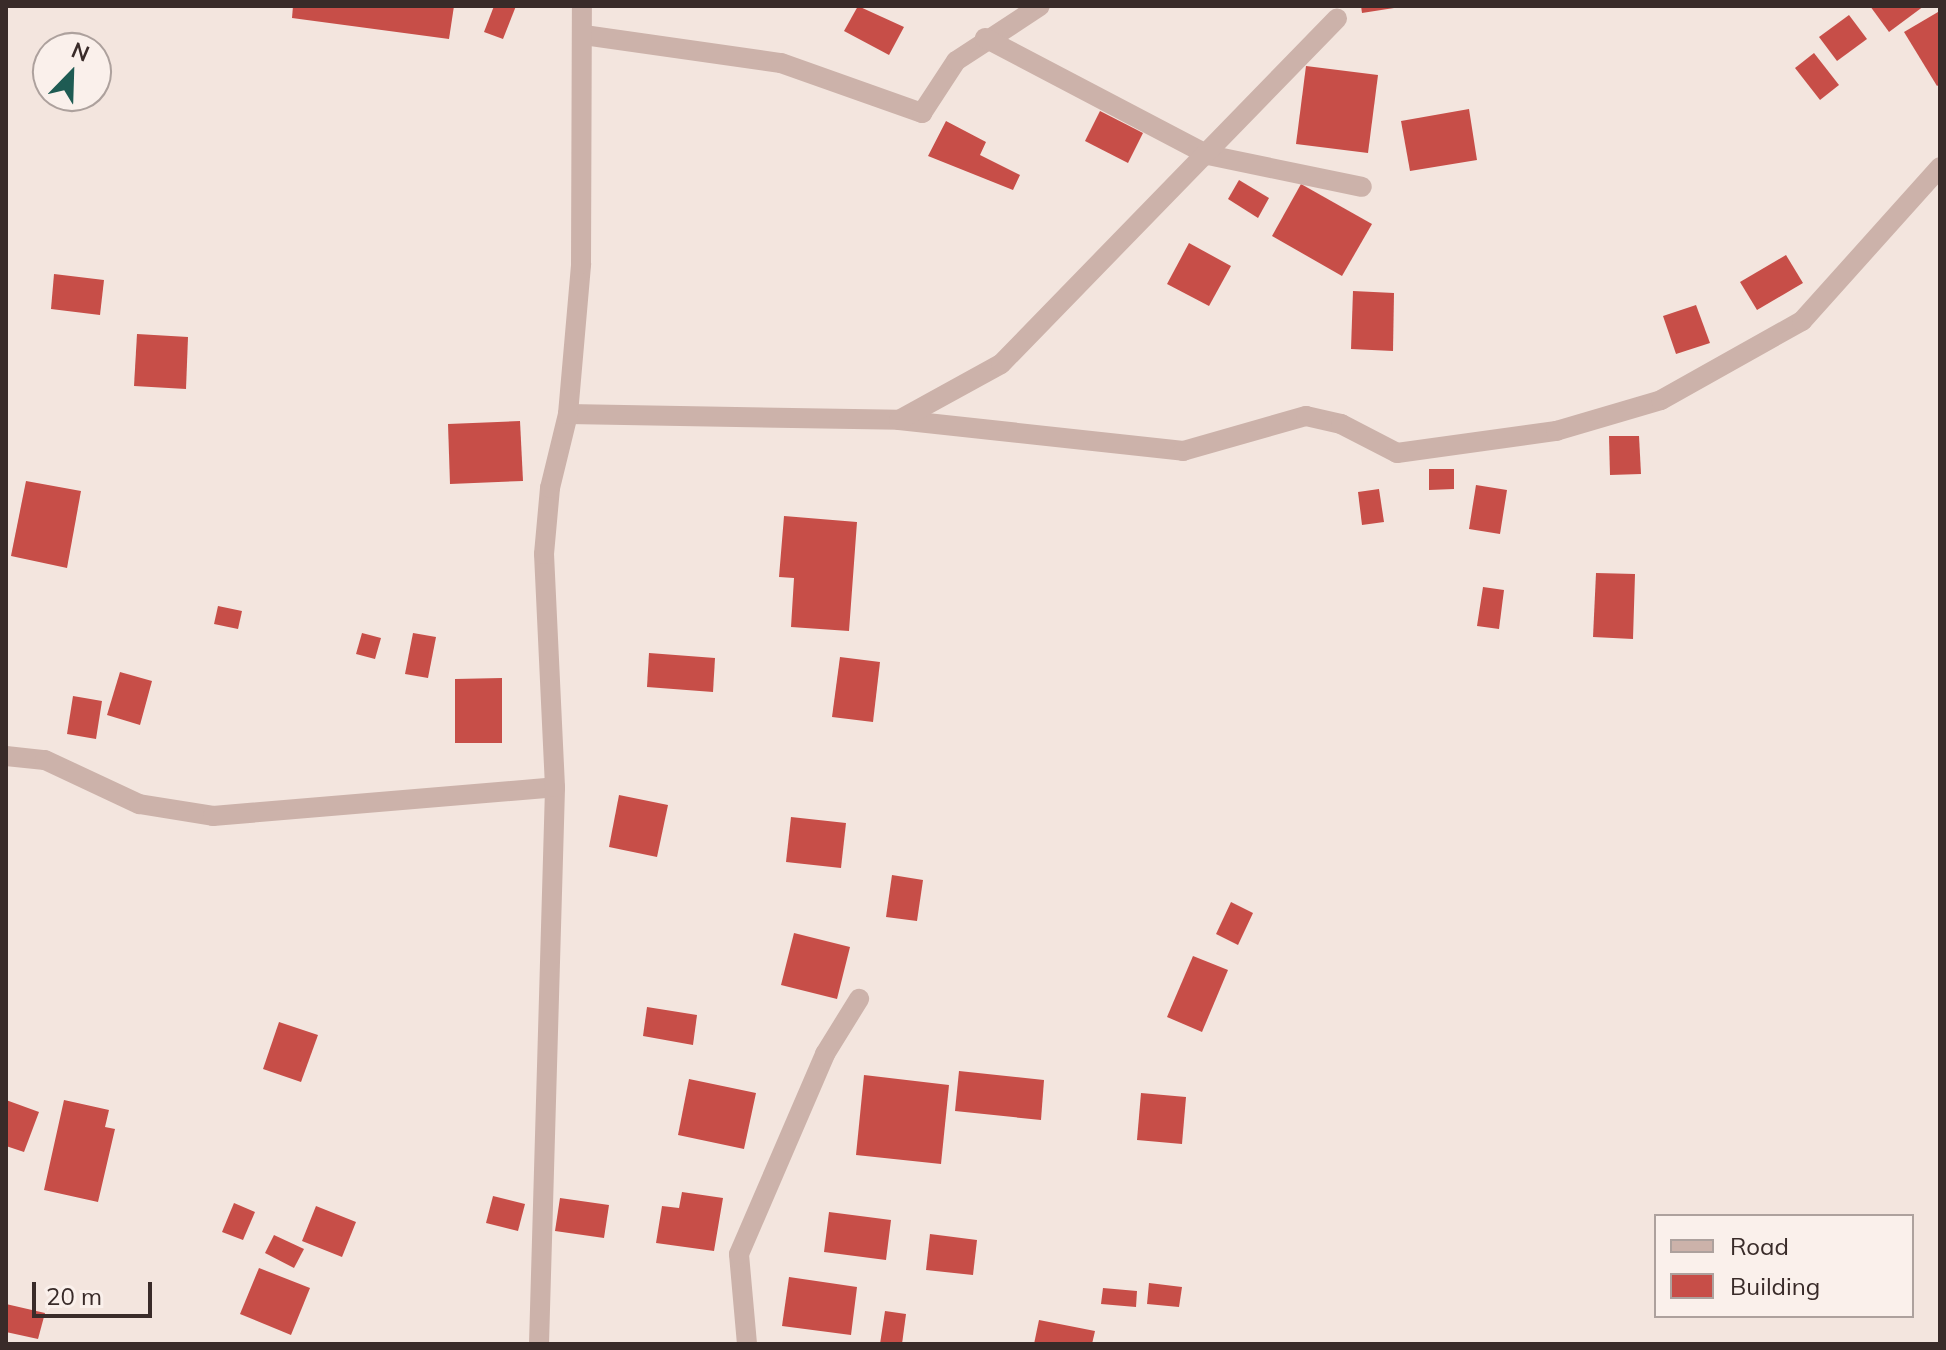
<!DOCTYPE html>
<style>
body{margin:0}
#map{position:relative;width:1946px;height:1350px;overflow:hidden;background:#f3e5de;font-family:Mulish,sans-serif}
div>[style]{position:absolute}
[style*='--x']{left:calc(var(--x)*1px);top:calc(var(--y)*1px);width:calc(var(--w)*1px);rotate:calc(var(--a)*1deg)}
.building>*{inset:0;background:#c74e48}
.minor>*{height:20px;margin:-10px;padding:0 10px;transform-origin:10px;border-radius:10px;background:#ccb2aa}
span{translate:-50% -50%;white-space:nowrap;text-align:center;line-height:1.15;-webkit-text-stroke:8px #faf0eb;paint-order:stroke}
.frame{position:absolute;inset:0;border:8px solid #392b29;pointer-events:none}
.legend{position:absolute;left:1654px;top:1214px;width:260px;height:104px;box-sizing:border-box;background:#faf0eb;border:2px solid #ada19d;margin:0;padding:10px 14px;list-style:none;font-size:24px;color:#392b29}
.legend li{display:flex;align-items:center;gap:16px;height:40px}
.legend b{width:40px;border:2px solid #ada19d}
.north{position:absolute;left:32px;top:32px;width:80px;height:80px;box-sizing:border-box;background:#faf0eb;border:2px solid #ada19d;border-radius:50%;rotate:23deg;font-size:22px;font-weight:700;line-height:32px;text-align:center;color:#392b29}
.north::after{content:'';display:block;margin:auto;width:28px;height:36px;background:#1e5b53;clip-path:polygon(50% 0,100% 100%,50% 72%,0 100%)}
.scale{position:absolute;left:32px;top:1282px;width:120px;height:36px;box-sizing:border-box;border:4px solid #392b29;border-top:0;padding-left:10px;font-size:24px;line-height:28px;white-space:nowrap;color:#392b29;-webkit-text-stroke:6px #faf0eb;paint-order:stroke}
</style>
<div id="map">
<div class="building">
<div style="clip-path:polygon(293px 6px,454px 6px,449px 39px,292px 18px)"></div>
<div style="clip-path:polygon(494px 6px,516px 6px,503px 39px,484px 32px)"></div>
<div style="clip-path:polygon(858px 6px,904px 27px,889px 55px,844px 31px)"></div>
<div style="clip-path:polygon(1361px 6px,1394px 6px,1394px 8px,1362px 13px)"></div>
<div style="clip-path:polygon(1870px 6px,1924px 6px,1889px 32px)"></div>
<div style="clip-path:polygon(1938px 12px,1940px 84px,1937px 86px,1904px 32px)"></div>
<div style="clip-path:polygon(1849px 15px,1867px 39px,1837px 61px,1819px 37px)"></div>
<div style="clip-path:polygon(1814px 53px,1839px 85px,1820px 100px,1795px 68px)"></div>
<div style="clip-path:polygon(1306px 66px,1378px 75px,1368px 153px,1296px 144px)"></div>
<div style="clip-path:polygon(1469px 109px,1477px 160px,1410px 171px,1401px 121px)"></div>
<div style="clip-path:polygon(1100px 111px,1143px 133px,1128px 163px,1085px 141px)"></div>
<div style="clip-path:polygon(946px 121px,986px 142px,980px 155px,1020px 175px,1013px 190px,928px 156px)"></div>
<div style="clip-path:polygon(1239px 180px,1269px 198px,1258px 218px,1228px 199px)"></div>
<div style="clip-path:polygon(1301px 184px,1372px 224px,1342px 276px,1272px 236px)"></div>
<div style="clip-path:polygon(1189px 243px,1231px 266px,1209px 306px,1167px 284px)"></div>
<div style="clip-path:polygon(1786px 255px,1803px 283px,1757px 310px,1740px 282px)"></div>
<div style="clip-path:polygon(54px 274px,104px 280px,100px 315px,51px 309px)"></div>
<div style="clip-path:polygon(1353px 291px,1394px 293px,1393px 351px,1351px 349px)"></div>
<div style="clip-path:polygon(1696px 305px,1710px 343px,1676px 354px,1663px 316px)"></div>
<div style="clip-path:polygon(137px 334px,188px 337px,186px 389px,134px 386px)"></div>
<div style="clip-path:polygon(520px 421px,523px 481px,450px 484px,448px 424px)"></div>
<div style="clip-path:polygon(1609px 436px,1639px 436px,1641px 474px,1610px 475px)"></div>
<div style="clip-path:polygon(1429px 469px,1454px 469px,1454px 489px,1429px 490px)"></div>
<div style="clip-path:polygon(26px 481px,81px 491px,67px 568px,11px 556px)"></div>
<div style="clip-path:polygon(1476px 485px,1507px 490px,1500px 534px,1469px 529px)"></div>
<div style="clip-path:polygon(1379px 489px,1384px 522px,1362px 525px,1358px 492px)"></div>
<div style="clip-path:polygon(784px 516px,857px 522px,849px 631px,791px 627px,794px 578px,779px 577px)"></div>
<div style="clip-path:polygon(1596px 573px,1635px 574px,1633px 639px,1593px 637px)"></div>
<div style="clip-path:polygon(1483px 587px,1504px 590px,1499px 629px,1477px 626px)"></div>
<div style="clip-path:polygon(218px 606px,242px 611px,238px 629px,214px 624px)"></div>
<div style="clip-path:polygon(362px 633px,381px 638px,375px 659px,356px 654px)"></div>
<div style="clip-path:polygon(413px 633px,436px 637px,428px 678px,405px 674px)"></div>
<div style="clip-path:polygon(649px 653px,715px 658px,713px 692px,647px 687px)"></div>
<div style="clip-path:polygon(840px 657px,880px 662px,873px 722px,832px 717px)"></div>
<div style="clip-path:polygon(120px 672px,152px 681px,140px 725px,107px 715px)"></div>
<div style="clip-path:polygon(502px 678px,502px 743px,455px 743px,455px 679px)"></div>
<div style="clip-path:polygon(73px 696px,102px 701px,96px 739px,67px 734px)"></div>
<div style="clip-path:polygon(619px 795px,668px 805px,657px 857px,609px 847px)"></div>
<div style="clip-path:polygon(791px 817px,846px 823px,841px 868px,786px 862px)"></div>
<div style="clip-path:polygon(892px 875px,923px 880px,917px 921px,886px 917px)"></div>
<div style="clip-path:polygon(1231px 902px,1253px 913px,1238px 945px,1216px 934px)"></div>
<div style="clip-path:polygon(794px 933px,850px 947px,837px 999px,781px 985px)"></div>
<div style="clip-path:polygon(1193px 956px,1228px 970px,1202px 1032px,1167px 1017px)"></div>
<div style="clip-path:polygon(647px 1007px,697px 1015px,693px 1045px,643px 1036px)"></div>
<div style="clip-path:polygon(279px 1022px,318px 1035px,301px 1082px,263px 1069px)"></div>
<div style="clip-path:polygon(959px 1071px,1044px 1080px,1041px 1120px,955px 1111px)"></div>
<div style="clip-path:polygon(864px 1075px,949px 1085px,941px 1164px,856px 1155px)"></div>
<div style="clip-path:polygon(689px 1079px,756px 1093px,744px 1149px,678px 1135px)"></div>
<div style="clip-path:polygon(1141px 1093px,1186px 1097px,1182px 1144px,1137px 1140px)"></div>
<div style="clip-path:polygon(6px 1100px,39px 1112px,24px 1152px,6px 1146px)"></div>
<div style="clip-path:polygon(64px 1100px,109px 1110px,105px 1127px,115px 1129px,98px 1202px,44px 1190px)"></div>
<div style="clip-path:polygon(682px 1192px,723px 1198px,714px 1251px,656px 1243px,662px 1206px,679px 1208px)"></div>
<div style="clip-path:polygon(493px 1196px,525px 1204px,518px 1231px,486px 1223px)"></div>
<div style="clip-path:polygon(560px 1198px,609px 1205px,604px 1238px,555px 1231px)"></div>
<div style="clip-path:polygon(234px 1203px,255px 1212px,243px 1240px,222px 1232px)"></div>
<div style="clip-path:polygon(316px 1206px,356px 1222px,342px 1257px,302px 1241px)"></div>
<div style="clip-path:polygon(829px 1212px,891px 1220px,886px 1260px,824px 1252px)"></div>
<div style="clip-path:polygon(930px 1234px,977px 1240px,973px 1275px,926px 1270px)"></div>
<div style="clip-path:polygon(274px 1235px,304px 1249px,294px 1268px,265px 1253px)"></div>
<div style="clip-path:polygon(259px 1268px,310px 1288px,291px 1335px,240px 1314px)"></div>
<div style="clip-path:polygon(789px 1277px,857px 1287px,851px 1335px,782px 1326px)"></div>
<div style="clip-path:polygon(1149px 1283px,1182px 1287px,1179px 1307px,1147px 1304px)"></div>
<div style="clip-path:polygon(1103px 1288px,1137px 1291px,1136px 1307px,1101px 1304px)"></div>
<div style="clip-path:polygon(6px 1304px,45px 1313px,38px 1339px,6px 1332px)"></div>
<div style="clip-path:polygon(885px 1311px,906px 1314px,902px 1344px,880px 1344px)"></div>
<div style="clip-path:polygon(1039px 1320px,1095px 1331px,1092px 1344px,1034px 1344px)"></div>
</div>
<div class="minor">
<div style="--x:584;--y:35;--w:199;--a:8.1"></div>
<div style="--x:781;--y:63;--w:150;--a:19.5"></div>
<div style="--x:922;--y:113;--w:62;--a:-56.8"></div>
<div style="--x:956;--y:61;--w:100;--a:-33.2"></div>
<div style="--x:985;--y:38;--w:252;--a:27.7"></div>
<div style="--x:1208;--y:155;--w:157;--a:11.7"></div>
<div style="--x:568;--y:414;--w:331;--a:1"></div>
<div style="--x:899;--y:420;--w:286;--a:6.2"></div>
<div style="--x:1183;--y:451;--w:128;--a:-15.9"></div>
<div style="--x:1306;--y:416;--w:36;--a:13"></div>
<div style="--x:1341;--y:424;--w:63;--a:27.4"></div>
<div style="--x:1397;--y:453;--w:161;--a:-7.9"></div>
<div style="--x:1556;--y:431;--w:109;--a:-16.4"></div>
<div style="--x:1661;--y:400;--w:162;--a:-29.3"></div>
<div style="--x:1802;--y:321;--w:207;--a:-48.1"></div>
<div style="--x:899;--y:420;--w:116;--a:-28.8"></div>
<div style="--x:1001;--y:364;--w:482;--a:-45.8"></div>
<div style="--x:6;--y:756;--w:39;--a:6"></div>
<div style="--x:45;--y:760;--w:104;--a:25.1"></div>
<div style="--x:139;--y:804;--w:75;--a:9.2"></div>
<div style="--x:213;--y:816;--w:343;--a:-4.8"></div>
<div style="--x:539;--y:1344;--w:557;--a:-88.35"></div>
<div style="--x:555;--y:787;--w:233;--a:-92.7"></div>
<div style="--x:544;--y:554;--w:66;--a:-84.8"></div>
<div style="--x:550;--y:488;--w:76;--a:-76.3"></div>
<div style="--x:568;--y:414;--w:151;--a:-85"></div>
<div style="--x:581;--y:264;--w:258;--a:-89.8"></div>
<div style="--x:747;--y:1344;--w:90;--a:-95.1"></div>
<div style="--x:739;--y:1254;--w:218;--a:-66.7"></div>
<div style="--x:825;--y:1054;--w:65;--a:-58.3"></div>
</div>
<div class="frame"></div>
<ul class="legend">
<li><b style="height:10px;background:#ccb2aa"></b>Road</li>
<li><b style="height:22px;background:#c74e48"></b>Building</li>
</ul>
<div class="north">N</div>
<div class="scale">20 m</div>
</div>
